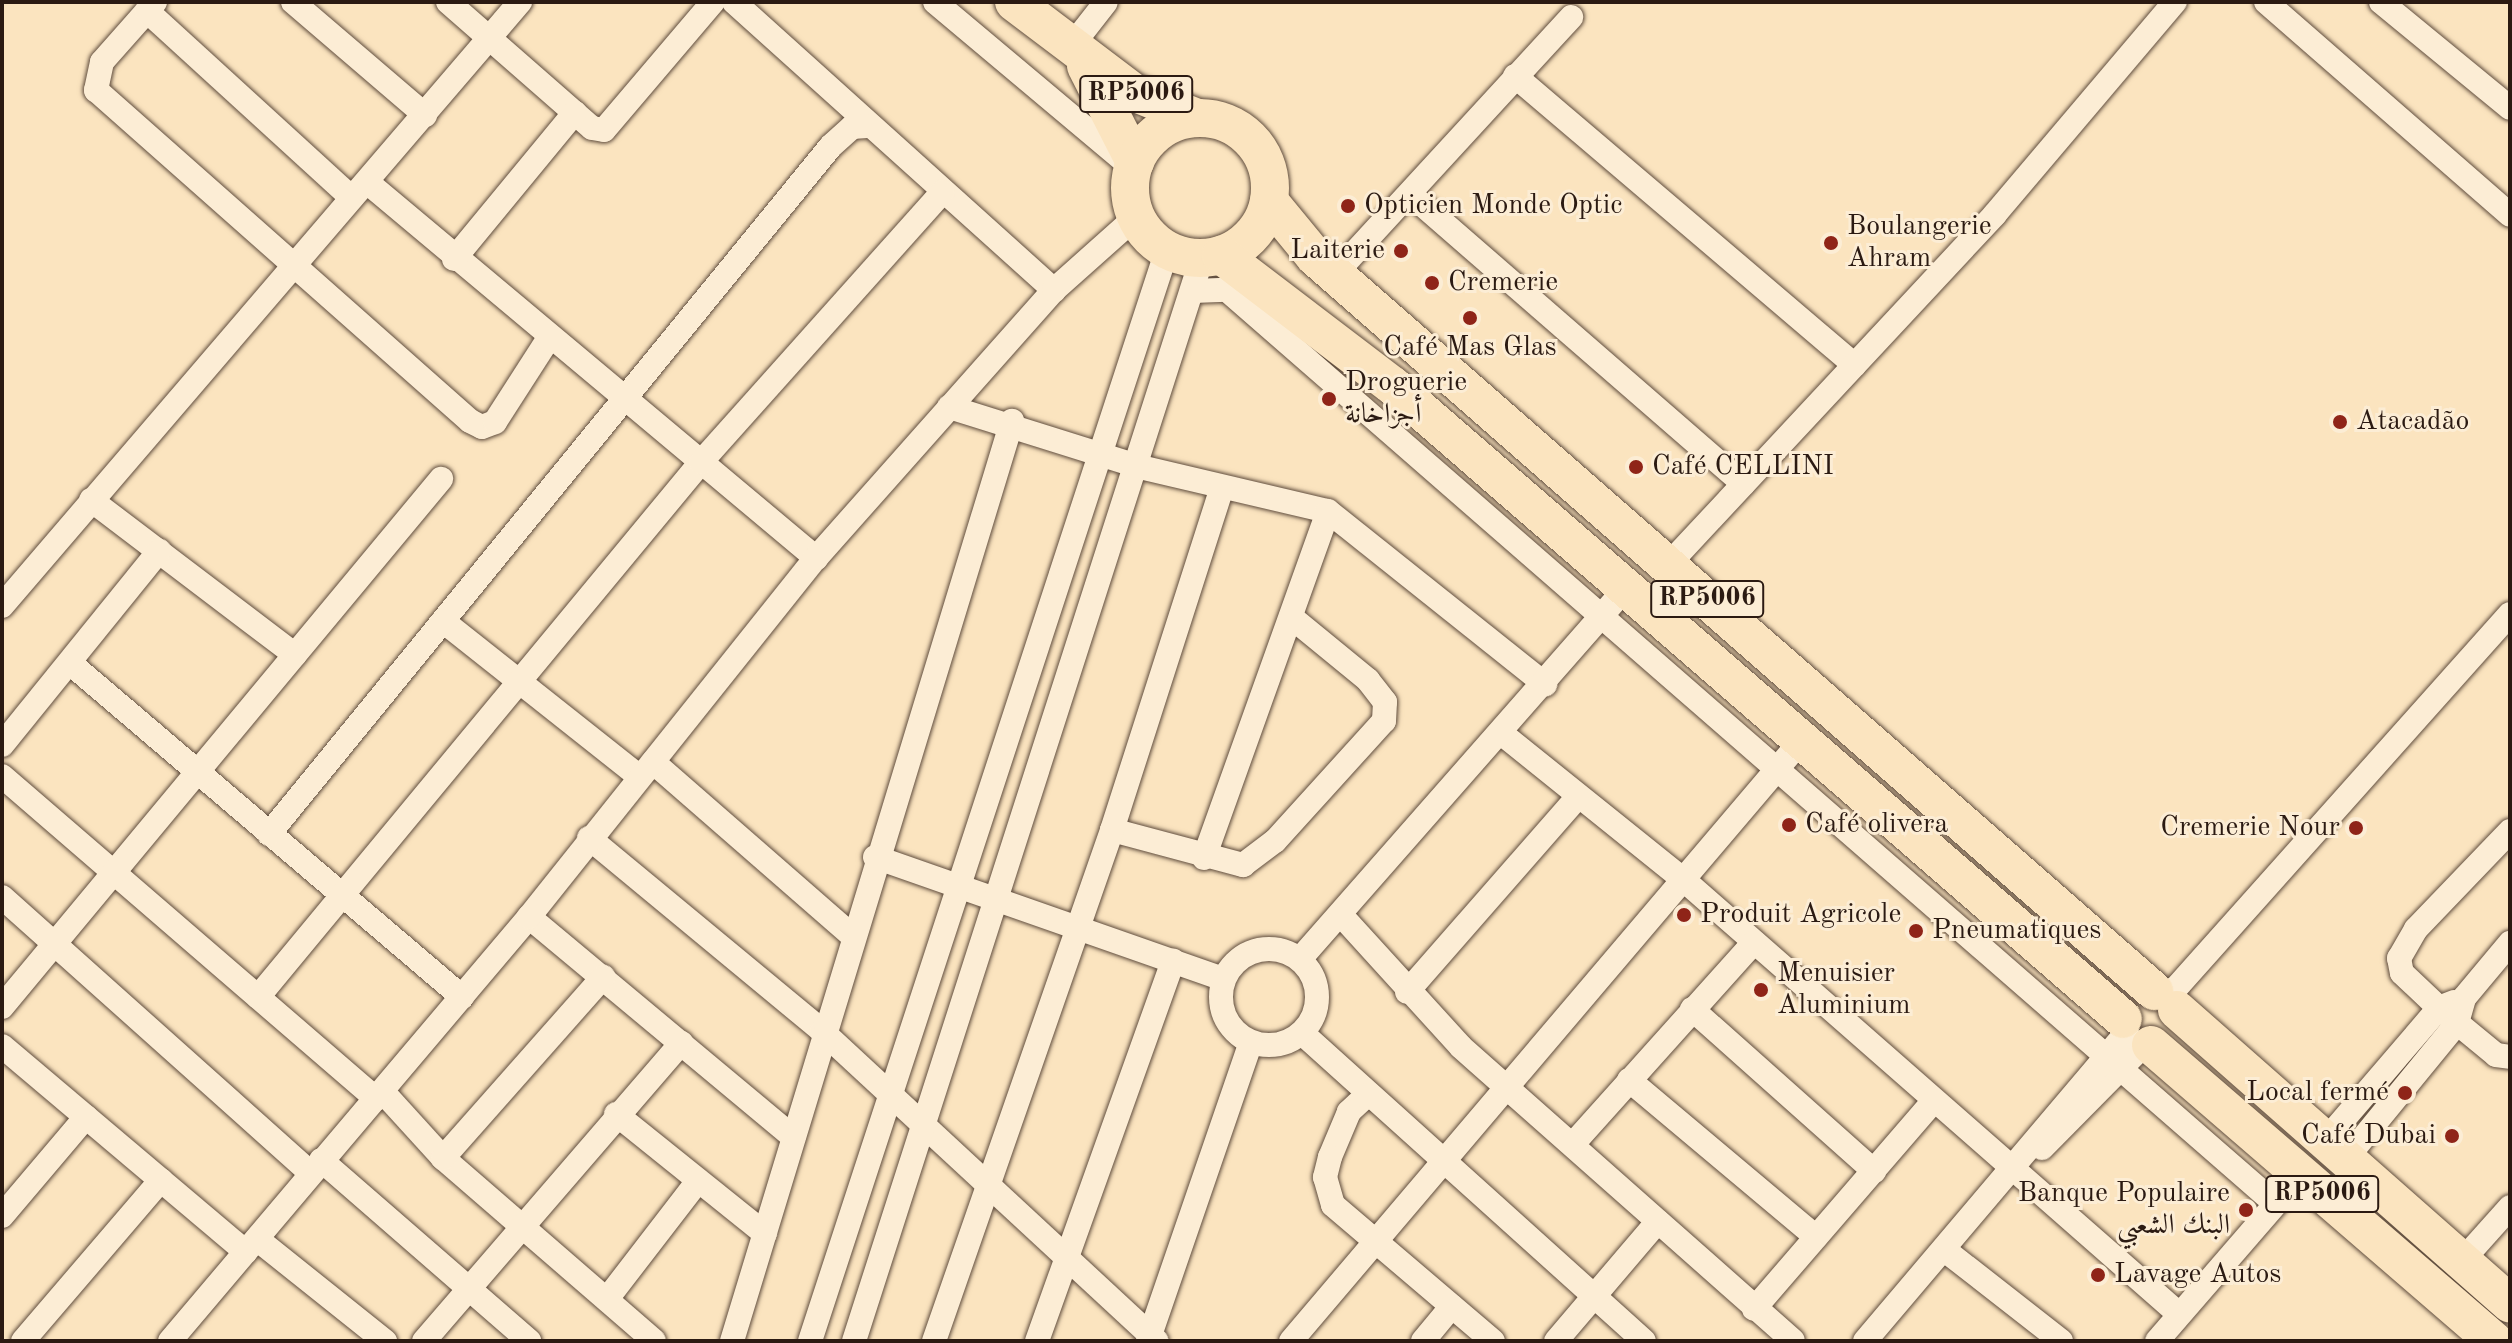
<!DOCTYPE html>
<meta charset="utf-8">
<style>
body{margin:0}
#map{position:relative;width:2512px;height:1343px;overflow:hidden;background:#fbe4bf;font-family:"Old Standard TT",Amiri,serif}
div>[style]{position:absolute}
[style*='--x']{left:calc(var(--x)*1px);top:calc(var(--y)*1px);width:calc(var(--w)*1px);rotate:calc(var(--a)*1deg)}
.roads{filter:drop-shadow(0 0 2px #5f4c3d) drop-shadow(0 0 2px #5f4c3d)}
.minor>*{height:24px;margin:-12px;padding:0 12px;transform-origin:12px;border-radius:12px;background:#fcedd5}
.minor>.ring{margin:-12px;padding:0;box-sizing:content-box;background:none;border:24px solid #fcedd5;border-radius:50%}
.primary>*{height:38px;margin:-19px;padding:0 19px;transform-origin:19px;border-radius:19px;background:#fbe4bf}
.primary>.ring{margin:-19px;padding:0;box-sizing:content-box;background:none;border:38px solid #fbe4bf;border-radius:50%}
.dots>*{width:22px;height:22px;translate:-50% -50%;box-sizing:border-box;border:4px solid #fcedd5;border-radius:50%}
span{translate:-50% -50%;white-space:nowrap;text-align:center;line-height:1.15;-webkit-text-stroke:6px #fcedd5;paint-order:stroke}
.shield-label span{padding:2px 6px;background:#fcedd5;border:2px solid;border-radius:6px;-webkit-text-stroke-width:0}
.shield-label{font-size:26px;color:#2b1a12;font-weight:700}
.poi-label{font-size:28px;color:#2b1a12}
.left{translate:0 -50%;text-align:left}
.right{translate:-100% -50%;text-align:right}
.frame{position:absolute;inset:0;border:4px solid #2b1a12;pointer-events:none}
</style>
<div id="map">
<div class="roads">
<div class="minor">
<div style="--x:155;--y:2;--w:80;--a:131.5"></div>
<div style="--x:102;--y:62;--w:29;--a:102"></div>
<div style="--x:96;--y:90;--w:499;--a:41.5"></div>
<div style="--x:470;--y:421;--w:13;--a:27"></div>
<div style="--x:482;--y:427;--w:14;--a:-21"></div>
<div style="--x:495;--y:422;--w:100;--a:-57.3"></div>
<div style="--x:293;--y:2;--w:174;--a:40.6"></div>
<div style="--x:448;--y:2;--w:191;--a:41.2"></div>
<div style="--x:592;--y:128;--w:12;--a:9"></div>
<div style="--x:604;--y:130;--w:168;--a:-49.6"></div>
<div style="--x:734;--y:2;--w:431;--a:42"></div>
<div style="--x:935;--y:2;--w:252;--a:40"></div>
<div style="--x:2266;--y:2;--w:324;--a:41.1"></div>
<div style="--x:2381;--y:2;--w:167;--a:39.4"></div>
<div style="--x:147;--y:11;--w:277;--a:42.4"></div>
<div style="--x:1070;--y:48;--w:58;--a:-52"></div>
<div style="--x:1515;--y:76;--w:446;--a:40.4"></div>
<div style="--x:367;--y:182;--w:586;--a:39.94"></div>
<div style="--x:1410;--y:194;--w:442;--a:41"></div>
<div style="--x:454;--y:259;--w:190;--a:-50.5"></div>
<div style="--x:1335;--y:274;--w:349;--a:-47.4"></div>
<div style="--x:1192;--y:291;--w:35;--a:-2"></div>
<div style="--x:1227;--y:290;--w:1391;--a:41.07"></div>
<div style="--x:949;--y:407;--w:200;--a:17.4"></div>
<div style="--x:1140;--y:467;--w:193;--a:13.2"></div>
<div style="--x:1328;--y:511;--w:278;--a:38.6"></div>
<div style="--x:91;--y:500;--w:256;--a:37.2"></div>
<div style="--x:1668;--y:565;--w:480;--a:-47"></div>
<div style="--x:1995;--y:214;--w:278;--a:-49.7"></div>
<div style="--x:2;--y:606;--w:796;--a:-49.38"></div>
<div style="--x:443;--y:621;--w:251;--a:38.4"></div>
<div style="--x:70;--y:663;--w:515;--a:40.43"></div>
<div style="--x:1501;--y:733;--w:236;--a:38.8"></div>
<div style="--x:1685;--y:881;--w:657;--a:41.24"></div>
<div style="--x:2;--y:745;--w:250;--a:-51"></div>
<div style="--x:653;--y:762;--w:263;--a:41.1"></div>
<div style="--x:2;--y:776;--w:494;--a:40.8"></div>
<div style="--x:1112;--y:830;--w:136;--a:15"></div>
<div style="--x:1243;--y:865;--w:40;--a:-37"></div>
<div style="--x:1275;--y:841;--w:162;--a:-47.8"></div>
<div style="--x:1384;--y:721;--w:19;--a:-87"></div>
<div style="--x:1385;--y:702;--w:28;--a:-128"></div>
<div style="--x:1368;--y:680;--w:99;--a:-140.7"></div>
<div style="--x:2510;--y:831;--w:136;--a:133.8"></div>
<div style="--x:2416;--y:929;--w:34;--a:120"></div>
<div style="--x:2399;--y:958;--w:15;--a:79"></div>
<div style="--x:2402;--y:973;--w:51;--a:43.4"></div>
<div style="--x:2439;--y:1008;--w:74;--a:39.5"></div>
<div style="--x:2496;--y:1055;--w:14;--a:8"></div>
<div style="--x:269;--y:834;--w:888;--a:-50.76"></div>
<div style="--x:831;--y:146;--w:28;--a:-42"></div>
<div style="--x:852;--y:127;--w:15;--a:-4"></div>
<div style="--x:589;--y:838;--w:303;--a:39.6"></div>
<div style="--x:822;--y:1031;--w:456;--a:42.8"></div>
<div style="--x:875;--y:857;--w:369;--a:19.3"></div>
<div style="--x:1204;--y:858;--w:368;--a:-70.3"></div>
<div style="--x:2;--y:897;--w:414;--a:41.8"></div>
<div style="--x:1341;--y:915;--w:178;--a:47.7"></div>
<div style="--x:1461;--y:1047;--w:443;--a:41.5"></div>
<div style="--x:529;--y:917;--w:344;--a:39.8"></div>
<div class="ring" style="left:1221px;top:949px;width:72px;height:72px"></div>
<div style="--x:1300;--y:959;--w:494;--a:-48.7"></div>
<div style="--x:1407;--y:992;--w:258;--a:-48.8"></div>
<div style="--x:258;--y:997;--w:695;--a:-50.37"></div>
<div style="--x:701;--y:462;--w:362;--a:-48.2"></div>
<div style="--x:2168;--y:997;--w:513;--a:-48.24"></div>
<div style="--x:2;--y:1007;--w:687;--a:-50.26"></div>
<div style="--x:1692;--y:1009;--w:244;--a:41.7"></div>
<div style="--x:1302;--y:1033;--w:460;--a:42"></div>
<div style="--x:2;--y:1046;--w:319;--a:40.2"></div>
<div style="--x:1629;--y:1080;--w:244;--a:40"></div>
<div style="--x:383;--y:1092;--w:89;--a:47.7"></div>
<div style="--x:443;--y:1158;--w:279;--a:40.9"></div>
<div style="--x:1367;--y:1095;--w:25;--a:137"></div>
<div style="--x:1349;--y:1112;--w:49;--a:112.9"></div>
<div style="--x:1330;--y:1157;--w:21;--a:104"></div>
<div style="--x:1325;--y:1177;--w:29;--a:74"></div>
<div style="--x:1333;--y:1205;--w:210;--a:40.4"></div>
<div style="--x:616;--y:1114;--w:191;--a:38.8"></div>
<div style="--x:2325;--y:1141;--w:175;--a:-49.4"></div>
<div style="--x:2439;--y:1008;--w:16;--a:-22"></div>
<div style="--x:1573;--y:1144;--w:271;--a:-48.1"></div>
<div style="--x:2042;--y:1148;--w:145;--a:-45.3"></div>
<div style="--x:443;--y:1158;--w:242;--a:-48.5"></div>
<div style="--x:321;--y:1160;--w:276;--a:41"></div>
<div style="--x:2345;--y:1160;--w:177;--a:-50.7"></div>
<div style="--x:2457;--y:1023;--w:26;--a:-74"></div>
<div style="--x:2464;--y:998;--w:72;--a:-50.1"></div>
<div style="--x:2;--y:1216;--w:130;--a:-49.7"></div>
<div style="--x:257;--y:1239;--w:164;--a:38.6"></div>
<div style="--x:1946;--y:1251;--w:146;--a:38"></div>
<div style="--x:2460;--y:1263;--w:75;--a:-48.2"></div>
<div style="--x:607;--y:1299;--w:148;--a:-52.4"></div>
<div style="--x:1754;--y:1309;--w:272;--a:-49.2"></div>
<div style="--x:23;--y:1341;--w:212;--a:-49.4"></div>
<div style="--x:170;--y:1341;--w:556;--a:-49.75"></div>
<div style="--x:529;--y:917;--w:460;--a:-51.4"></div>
<div style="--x:816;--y:558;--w:358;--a:-48.4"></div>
<div style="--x:1054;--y:290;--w:110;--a:-41.7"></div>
<div style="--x:424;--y:1341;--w:394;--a:-49.2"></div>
<div style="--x:732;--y:1341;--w:962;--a:-73.07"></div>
<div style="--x:810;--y:1341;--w:1148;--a:-71.88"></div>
<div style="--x:854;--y:1341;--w:1138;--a:-72.19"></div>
<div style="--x:934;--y:1341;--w:541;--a:-70.79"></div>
<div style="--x:1112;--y:830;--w:360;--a:-72.2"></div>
<div style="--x:1037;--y:1341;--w:404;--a:-70.3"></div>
<div style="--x:1148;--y:1341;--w:316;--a:-71"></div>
<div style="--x:1291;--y:1341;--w:769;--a:-49.64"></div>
<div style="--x:1423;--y:1341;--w:45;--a:-50.4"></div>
<div style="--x:1556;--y:1341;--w:157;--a:-49.6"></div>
<div style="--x:1865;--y:1341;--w:405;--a:-49.7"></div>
<div style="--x:2157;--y:1341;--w:218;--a:-49.1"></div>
</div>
<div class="primary">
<div style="--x:1014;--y:2;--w:149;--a:37.1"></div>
<div style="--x:1133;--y:92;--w:69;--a:22.1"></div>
<div style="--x:1086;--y:66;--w:108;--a:63"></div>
<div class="ring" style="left:1130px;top:118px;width:102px;height:102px"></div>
<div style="--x:1269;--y:201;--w:72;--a:50.6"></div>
<div style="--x:1315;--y:257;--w:1115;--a:41.18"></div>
<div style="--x:1221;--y:255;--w:216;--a:37.3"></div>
<div style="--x:1393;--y:386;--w:966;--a:40.93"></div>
<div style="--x:2177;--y:1010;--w:444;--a:41.4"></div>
<div style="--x:2151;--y:1045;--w:453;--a:40.8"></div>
</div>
</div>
<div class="dots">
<div style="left:1348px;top:206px;background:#8f2418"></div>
<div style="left:1831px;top:243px;background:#8f2418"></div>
<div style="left:1401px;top:251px;background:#8f2418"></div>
<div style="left:1432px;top:283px;background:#8f2418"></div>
<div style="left:1470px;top:318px;background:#8f2418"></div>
<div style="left:1329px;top:399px;background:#8f2418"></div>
<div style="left:2340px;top:422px;background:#8f2418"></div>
<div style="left:1636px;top:467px;background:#8f2418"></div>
<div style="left:1789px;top:825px;background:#8f2418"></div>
<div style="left:2356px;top:828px;background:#8f2418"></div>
<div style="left:1684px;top:915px;background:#8f2418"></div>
<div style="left:1916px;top:931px;background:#8f2418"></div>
<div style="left:1761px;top:990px;background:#8f2418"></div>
<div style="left:2405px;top:1093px;background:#8f2418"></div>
<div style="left:2452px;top:1136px;background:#8f2418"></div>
<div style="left:2246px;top:1210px;background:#8f2418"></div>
<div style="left:2098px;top:1275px;background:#8f2418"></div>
</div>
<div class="shield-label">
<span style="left:1136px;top:94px">RP5006</span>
<span style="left:1707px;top:599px">RP5006</span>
<span style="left:2322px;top:1194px">RP5006</span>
</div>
<div class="poi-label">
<span class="left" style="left:1364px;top:206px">Opticien Monde Optic</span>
<span class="left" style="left:1847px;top:243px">Boulangerie<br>Ahram</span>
<span class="right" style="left:1385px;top:251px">Laiterie</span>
<span class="left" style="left:1448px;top:283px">Cremerie</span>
<span style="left:1470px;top:348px">Café Mas Glas</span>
<span class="left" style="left:1345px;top:399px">Droguerie<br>أجزاخانة</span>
<span class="left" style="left:2356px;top:422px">Atacadão</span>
<span class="left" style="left:1652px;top:467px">Café CELLINI</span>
<span class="left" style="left:1805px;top:825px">Café olivera</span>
<span class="right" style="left:2340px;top:828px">Cremerie Nour</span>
<span class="left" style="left:1700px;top:915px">Produit Agricole</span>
<span class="left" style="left:1932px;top:931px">Pneumatiques</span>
<span class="left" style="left:1777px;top:990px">Menuisier<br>Aluminium</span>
<span class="right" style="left:2389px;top:1093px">Local fermé</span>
<span class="right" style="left:2436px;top:1136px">Café Dubai</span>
<span class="right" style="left:2230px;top:1210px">Banque Populaire<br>البنك الشعبي</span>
<span class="left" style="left:2114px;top:1275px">Lavage Autos</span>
</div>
<div class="frame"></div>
</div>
